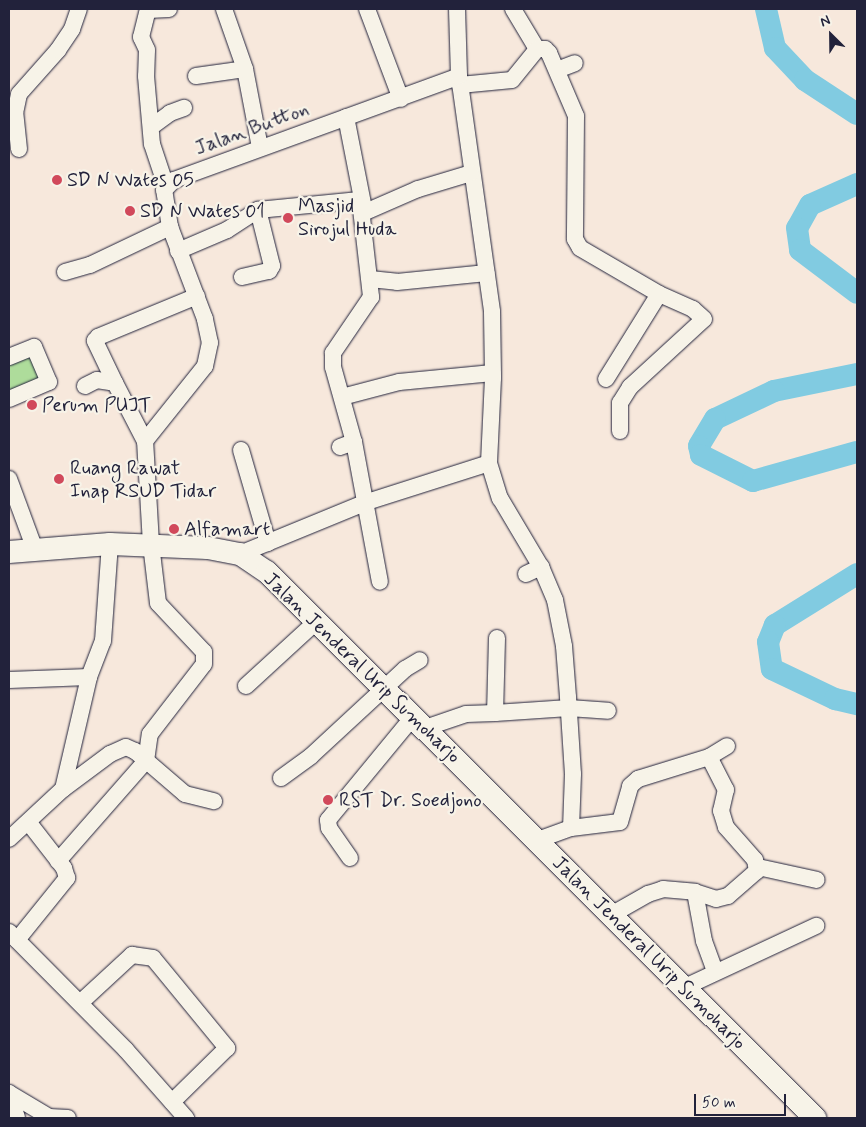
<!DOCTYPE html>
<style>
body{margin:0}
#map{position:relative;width:866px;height:1127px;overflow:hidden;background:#f7e8dc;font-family:Mynerve,sans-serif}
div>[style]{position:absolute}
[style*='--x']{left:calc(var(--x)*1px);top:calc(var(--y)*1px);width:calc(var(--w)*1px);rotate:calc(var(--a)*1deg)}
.green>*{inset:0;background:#aedc9b}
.river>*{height:22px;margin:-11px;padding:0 11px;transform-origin:11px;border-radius:11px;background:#81cbe1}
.roads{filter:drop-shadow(0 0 1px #22223b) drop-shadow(0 0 1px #22223b)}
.minor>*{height:16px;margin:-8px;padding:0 8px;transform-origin:8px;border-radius:8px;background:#f7f3e8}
.highway>*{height:22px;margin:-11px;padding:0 11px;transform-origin:11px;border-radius:11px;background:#f7f3e8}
.dots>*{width:14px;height:14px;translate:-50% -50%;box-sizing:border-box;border:2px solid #f7f3e8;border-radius:50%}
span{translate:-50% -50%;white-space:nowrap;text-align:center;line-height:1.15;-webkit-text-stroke:4.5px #f7f3e8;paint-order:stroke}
.street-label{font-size:20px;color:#22223b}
.poi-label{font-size:20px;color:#22223b}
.left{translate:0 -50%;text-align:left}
.frame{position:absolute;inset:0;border:10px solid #22223b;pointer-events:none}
.north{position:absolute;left:806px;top:10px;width:50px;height:50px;-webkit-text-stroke:4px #f7f3e8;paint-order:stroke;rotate:337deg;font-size:14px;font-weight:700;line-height:20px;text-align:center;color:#22223b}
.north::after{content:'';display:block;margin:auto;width:18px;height:22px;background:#22223b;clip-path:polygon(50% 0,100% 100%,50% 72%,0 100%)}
.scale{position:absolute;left:694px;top:1094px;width:92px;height:22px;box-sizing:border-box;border:2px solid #22223b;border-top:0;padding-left:6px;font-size:15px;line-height:18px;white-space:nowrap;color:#22223b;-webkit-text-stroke:4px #f7f3e8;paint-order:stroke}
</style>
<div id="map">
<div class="green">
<div style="clip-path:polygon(31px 352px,44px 381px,9px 396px,9px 361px)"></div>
</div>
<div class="river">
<div style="--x:766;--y:9;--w:40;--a:77"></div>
<div style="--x:775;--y:48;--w:44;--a:46.8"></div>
<div style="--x:805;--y:80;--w:62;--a:33.2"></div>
<div style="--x:857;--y:184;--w:51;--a:155.9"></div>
<div style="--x:810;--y:205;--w:26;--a:119"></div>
<div style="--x:797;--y:228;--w:22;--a:82"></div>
<div style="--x:800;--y:250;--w:71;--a:37"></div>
<div style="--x:857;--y:374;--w:85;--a:168.4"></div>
<div style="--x:774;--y:391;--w:65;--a:154.6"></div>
<div style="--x:715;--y:419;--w:31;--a:121"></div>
<div style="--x:699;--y:446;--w:9;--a:77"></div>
<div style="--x:701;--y:455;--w:58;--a:26.6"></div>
<div style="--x:753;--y:481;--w:108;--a:-15.6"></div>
<div style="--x:857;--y:574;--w:97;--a:148.1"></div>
<div style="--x:775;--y:625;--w:18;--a:112"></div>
<div style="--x:768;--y:642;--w:27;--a:82"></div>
<div style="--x:772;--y:669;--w:70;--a:25.5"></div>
<div style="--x:835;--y:699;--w:23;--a:13"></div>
</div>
<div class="roads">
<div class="minor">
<div style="--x:148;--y:9;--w:29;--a:104"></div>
<div style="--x:141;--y:37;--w:14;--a:65"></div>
<div style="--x:147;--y:50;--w:26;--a:92"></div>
<div style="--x:146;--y:76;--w:68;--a:85"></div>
<div style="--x:152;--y:144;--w:44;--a:71.6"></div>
<div style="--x:224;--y:9;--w:64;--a:70.7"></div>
<div style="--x:245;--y:69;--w:80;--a:79.2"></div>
<div style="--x:367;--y:9;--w:96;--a:69.3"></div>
<div style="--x:513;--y:9;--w:47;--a:59"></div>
<div style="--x:148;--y:10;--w:21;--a:-3"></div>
<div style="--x:557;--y:70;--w:19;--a:-21"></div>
<div style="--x:196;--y:76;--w:49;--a:-8.1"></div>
<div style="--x:459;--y:76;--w:238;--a:82"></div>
<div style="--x:492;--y:312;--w:66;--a:89.1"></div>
<div style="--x:493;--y:378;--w:85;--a:92.7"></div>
<div style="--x:489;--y:463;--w:37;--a:73"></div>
<div style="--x:500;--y:498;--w:80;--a:59.3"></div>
<div style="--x:541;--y:567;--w:36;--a:67"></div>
<div style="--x:555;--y:600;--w:47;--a:78.9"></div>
<div style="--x:564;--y:646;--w:51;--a:85.5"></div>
<div style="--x:568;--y:697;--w:77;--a:86.3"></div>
<div style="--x:573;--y:774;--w:54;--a:92.1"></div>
<div style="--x:460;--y:85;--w:52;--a:-5.5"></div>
<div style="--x:512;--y:80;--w:40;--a:-51"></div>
<div style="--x:537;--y:49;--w:8;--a:0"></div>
<div style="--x:545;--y:49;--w:6;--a:45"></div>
<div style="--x:549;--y:53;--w:69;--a:66.8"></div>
<div style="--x:576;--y:116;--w:123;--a:90.5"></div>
<div style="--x:575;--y:239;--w:10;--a:61"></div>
<div style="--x:580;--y:248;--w:91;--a:30.2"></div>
<div style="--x:659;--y:294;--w:100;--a:121.9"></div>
<div style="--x:346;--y:117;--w:89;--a:78.9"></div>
<div style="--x:151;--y:127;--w:24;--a:-36"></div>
<div style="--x:170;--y:113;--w:15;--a:-20"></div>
<div style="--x:19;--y:149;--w:36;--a:-96"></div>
<div style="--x:15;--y:113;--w:19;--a:-78"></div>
<div style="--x:19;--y:94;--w:59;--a:-48.4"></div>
<div style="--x:58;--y:50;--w:25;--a:-56"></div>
<div style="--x:72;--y:29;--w:21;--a:-71"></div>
<div style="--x:363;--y:213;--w:60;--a:-23.6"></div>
<div style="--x:418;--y:189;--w:55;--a:-16.8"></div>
<div style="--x:178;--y:251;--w:53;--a:-23.2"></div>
<div style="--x:227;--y:230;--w:37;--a:-33"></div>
<div style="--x:258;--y:210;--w:102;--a:-5.6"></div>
<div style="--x:360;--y:200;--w:98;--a:83.5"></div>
<div style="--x:371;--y:297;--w:68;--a:124.2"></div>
<div style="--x:333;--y:353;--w:14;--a:90"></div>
<div style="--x:333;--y:367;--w:78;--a:74.4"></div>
<div style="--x:65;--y:272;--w:26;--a:-16"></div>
<div style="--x:90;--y:265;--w:89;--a:-25.4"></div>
<div style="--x:242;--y:277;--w:28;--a:-13"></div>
<div style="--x:269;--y:271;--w:6;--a:-59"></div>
<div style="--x:272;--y:266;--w:58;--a:-104"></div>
<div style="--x:370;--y:279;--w:27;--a:6"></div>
<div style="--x:397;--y:282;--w:90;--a:-5.7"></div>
<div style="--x:9;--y:357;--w:27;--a:-22"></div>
<div style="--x:34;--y:347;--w:38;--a:67"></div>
<div style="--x:49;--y:382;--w:43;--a:157"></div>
<div style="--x:115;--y:383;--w:47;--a:-115.5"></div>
<div style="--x:95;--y:341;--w:5;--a:-53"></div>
<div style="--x:98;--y:337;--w:107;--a:-22.5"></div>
<div style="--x:85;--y:386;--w:13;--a:-27"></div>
<div style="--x:97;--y:380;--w:18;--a:9"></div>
<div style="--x:115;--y:383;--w:65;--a:62.7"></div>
<div style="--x:342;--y:397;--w:59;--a:-14.7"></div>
<div style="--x:399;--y:382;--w:94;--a:-5.5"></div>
<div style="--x:620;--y:431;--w:28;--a:-90"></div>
<div style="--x:620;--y:403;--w:19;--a:-58"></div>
<div style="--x:630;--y:387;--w:100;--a:-42.6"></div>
<div style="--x:704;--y:319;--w:15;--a:-138"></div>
<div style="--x:693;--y:309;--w:37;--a:-156"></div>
<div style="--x:340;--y:447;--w:15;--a:-20"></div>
<div style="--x:354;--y:442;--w:142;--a:79.5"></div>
<div style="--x:241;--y:450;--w:97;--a:73.8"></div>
<div style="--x:9;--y:479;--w:72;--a:69.8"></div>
<div style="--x:240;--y:554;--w:137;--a:-22.3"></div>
<div style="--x:367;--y:502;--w:128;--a:-17.7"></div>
<div style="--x:526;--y:574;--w:17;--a:-25"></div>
<div style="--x:497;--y:638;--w:75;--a:91.5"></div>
<div style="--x:495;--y:713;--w:74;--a:-3.9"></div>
<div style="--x:569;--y:708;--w:39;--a:4"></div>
<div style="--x:9;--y:680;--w:80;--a:-2.1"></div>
<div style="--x:89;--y:677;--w:39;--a:-69"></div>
<div style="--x:103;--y:641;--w:97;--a:-85.9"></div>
<div style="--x:246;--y:686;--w:96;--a:-42.5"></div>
<div style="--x:425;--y:728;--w:43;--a:-18.9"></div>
<div style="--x:466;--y:714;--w:29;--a:-2"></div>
<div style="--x:281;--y:778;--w:37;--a:-36"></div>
<div style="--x:311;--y:756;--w:128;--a:-42.8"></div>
<div style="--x:405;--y:669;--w:17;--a:-31"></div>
<div style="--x:63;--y:789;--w:115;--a:-76.9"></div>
<div style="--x:9;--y:839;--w:74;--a:-42.8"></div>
<div style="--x:63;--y:789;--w:59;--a:-36.7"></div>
<div style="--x:110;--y:754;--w:17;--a:-24"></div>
<div style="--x:126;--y:747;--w:10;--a:24"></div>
<div style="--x:135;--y:751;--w:66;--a:40.7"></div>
<div style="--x:185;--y:794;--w:30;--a:14"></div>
<div style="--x:535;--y:841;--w:38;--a:-20"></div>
<div style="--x:571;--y:828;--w:49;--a:-7"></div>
<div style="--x:620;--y:822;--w:37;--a:-74"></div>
<div style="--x:630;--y:786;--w:11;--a:-41"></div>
<div style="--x:638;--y:779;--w:74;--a:-17.2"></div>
<div style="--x:709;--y:757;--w:21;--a:-31"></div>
<div style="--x:350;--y:858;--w:37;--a:-125"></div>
<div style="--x:329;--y:828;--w:8;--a:-97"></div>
<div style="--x:328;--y:820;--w:134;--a:-50.5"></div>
<div style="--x:58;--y:861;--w:133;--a:-48.7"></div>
<div style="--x:146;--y:761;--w:27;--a:-82"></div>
<div style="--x:150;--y:734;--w:88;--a:-52.4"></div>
<div style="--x:204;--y:664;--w:12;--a:-90"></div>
<div style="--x:204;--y:652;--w:67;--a:-133.2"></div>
<div style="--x:158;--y:603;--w:59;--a:-96.8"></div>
<div style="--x:151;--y:544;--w:103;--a:-93.3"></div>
<div style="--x:145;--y:441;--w:96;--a:-51.3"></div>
<div style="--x:205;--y:366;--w:24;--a:-78"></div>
<div style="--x:210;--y:343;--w:25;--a:-102"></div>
<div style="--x:205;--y:319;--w:98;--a:-110.8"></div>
<div style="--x:170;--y:227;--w:37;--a:-99"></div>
<div style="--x:164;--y:190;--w:14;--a:-45"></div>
<div style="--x:174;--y:180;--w:303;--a:-20"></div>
<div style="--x:459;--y:76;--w:67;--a:-91.7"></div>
<div style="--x:758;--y:867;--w:60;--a:12.4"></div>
<div style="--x:695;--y:892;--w:50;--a:79.6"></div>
<div style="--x:704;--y:941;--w:32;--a:70"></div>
<div style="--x:611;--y:915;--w:43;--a:-29.6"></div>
<div style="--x:648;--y:894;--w:16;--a:-18"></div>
<div style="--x:663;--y:889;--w:32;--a:5"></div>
<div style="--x:695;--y:892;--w:22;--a:18"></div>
<div style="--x:716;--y:899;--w:12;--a:-14"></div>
<div style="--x:728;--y:896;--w:38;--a:-41"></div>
<div style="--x:757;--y:871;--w:11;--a:-100"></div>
<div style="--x:755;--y:860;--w:44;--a:-131.3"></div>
<div style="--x:726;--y:827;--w:17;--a:-107"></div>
<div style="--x:721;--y:811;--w:22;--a:-77"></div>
<div style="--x:726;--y:790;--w:37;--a:-117"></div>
<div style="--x:9;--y:932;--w:166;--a:45.2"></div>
<div style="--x:126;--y:1050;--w:91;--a:48.6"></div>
<div style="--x:17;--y:940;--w:80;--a:-51.1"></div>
<div style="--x:67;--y:878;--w:10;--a:-107"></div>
<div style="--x:64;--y:868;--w:57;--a:-127.9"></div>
<div style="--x:685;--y:987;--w:145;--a:-25"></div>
<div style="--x:80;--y:1003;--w:71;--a:-42.7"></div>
<div style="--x:132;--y:955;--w:21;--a:8"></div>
<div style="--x:153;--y:958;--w:117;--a:50.6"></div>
<div style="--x:227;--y:1048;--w:77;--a:135.5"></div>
<div style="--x:9;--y:1093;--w:47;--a:31"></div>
<div style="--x:49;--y:1117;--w:19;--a:3"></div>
<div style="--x:9;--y:1093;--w:26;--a:72"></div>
</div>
<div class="highway">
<div style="--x:9;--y:552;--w:101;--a:-4.5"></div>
<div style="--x:110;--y:544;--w:98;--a:2.3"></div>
<div style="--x:208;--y:548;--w:33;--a:11"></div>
<div style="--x:240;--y:554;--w:32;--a:34"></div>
<div style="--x:267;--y:572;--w:774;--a:44.9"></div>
</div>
</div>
<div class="dots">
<div style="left:57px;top:180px;background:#d1495b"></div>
<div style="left:130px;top:211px;background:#d1495b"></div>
<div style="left:288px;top:218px;background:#d1495b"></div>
<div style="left:32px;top:405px;background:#d1495b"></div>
<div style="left:59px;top:479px;background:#d1495b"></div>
<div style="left:174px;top:529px;background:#d1495b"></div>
<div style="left:328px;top:800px;background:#d1495b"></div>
</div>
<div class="street-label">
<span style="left:252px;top:129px;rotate:-20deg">Jalan Button</span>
<span style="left:362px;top:668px;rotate:44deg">Jalan Jenderal Urip Sumoharjo</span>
<span style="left:649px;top:953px;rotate:45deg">Jalan Jenderal Urip Sumoharjo</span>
</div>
<div class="poi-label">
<span class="left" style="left:67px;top:180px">SD N Wates 05</span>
<span class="left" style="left:298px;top:218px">Masjid<br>Sirojul Huda</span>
<span class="left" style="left:140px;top:211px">SD N Wates 01</span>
<span class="left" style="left:42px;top:405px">Perum PUJT</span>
<span class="left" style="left:70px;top:480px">Ruang Rawat<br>Inap RSUD Tidar</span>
<span class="left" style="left:184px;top:529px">Alfamart</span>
<span class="left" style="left:339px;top:800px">RST Dr. Soedjono</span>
</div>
<div class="frame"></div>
<div class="north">N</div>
<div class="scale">50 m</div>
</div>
